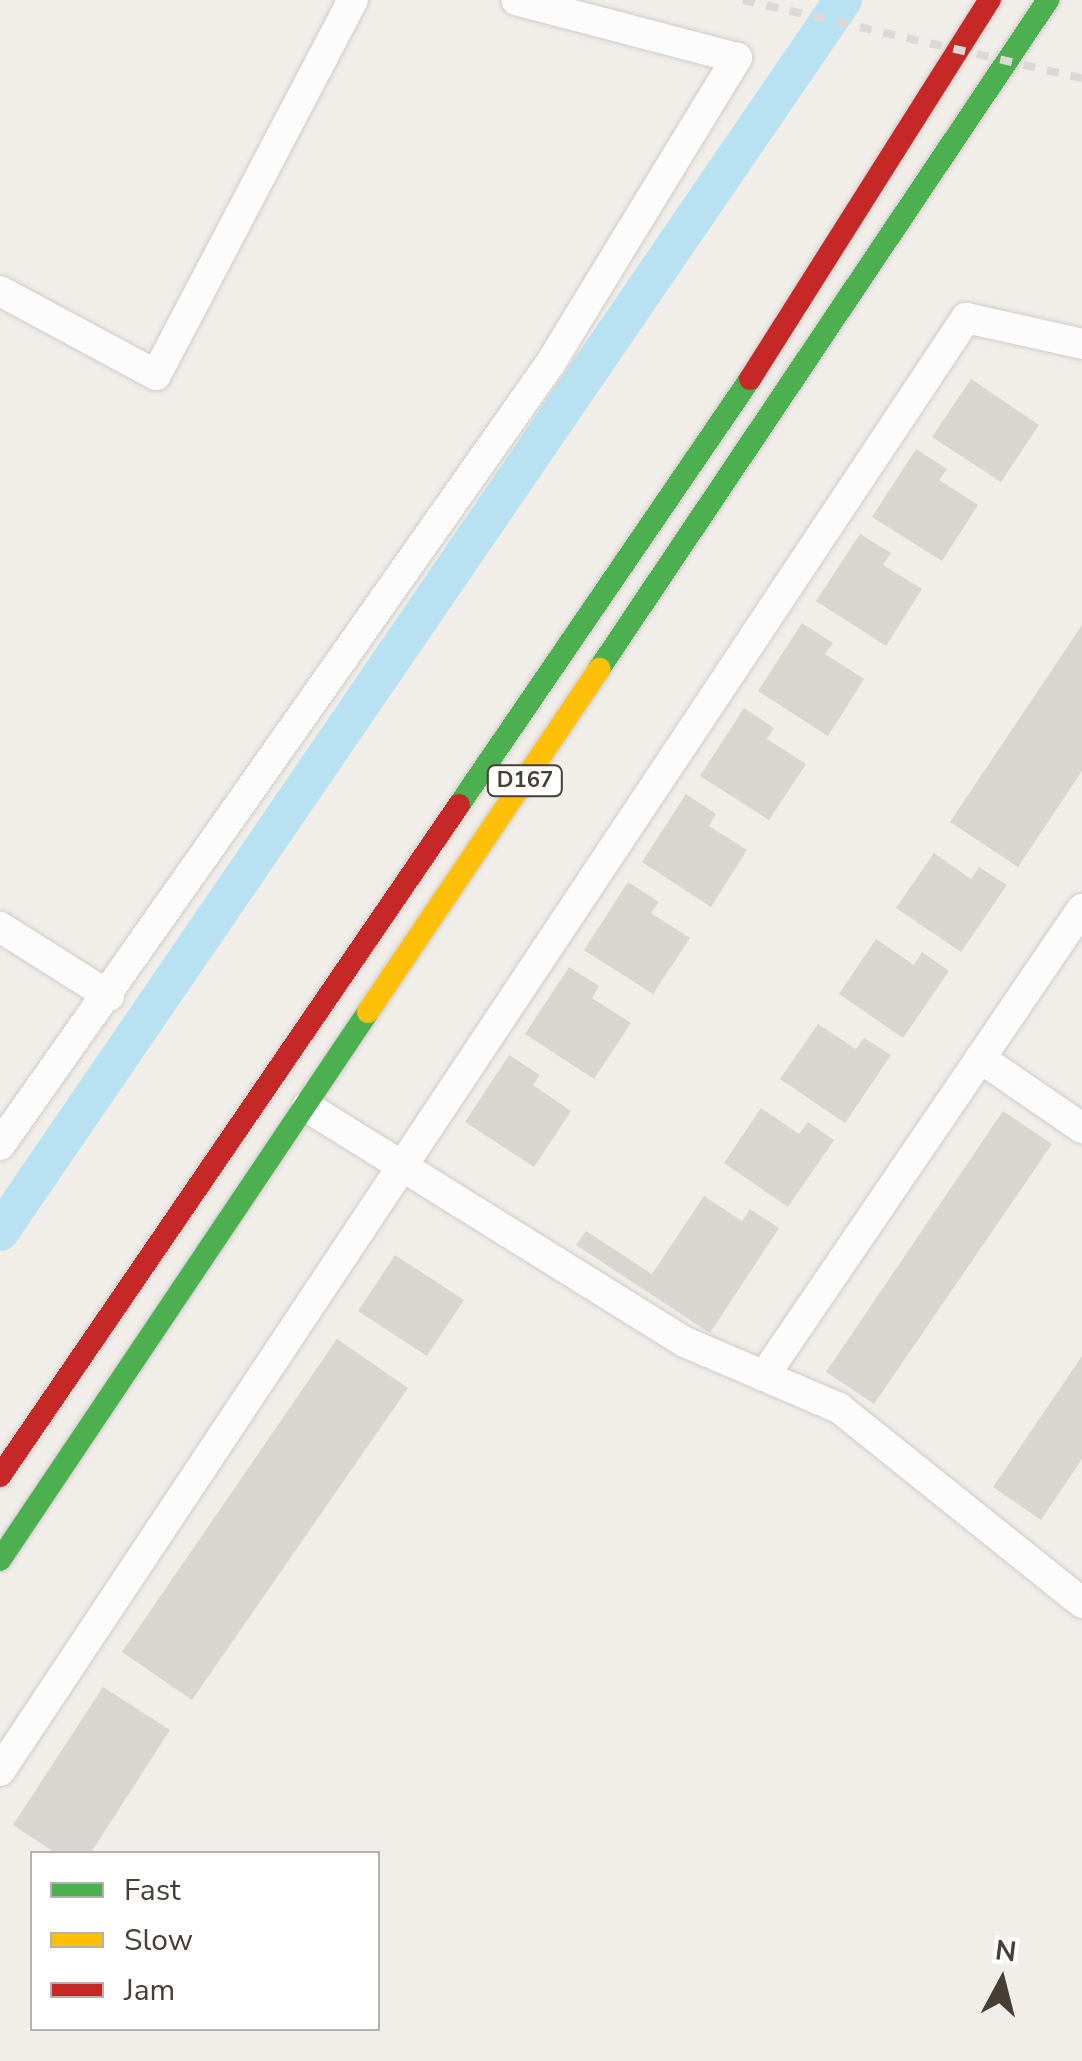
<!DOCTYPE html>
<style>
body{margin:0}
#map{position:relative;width:1082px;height:2061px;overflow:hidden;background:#f1eeea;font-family:"Nunito Sans",sans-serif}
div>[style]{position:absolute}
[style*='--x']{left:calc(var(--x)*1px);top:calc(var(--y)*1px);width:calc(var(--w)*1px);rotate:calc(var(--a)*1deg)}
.canal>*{height:38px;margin:-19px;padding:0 19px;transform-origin:19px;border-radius:19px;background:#b8e2f1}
.building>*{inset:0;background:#d9d5d1}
.roads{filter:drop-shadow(0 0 2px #cfccc7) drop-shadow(0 0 2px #cfccc7)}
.street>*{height:30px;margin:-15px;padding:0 15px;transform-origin:15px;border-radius:15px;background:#fdfcfc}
.fast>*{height:22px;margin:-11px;padding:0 11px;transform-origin:11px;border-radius:11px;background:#4caf50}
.slow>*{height:22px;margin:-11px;padding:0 11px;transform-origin:11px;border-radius:11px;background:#ffc107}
.jam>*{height:22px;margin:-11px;padding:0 11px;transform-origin:11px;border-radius:11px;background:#c62828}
.rail>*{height:8px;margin-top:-4px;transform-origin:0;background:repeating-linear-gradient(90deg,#d9d9d8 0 12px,transparent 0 24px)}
span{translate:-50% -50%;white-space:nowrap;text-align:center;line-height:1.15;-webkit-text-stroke:8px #fff;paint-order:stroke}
.shield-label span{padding:2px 8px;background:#fff;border:2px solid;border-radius:8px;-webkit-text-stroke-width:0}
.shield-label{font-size:22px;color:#473e35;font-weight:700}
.legend{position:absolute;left:30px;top:1851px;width:350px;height:180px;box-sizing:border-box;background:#fff;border:2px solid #b5b2ae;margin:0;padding:12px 18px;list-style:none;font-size:30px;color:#473e35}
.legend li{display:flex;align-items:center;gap:20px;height:50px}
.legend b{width:50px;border:2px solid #b5b2ae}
.north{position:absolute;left:952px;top:1931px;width:100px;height:100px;-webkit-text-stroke:8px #fff;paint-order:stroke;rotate:7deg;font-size:28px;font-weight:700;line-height:40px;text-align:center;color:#473e35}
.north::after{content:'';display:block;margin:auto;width:35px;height:45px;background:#473e35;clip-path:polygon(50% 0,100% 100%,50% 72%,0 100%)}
</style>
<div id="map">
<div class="canal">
<div style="--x:0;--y:1232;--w:1493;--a:-55.62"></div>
</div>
<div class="building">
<div style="clip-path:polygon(971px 379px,1039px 425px,1001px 482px,932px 437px)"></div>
<div style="clip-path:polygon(916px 449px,947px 469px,939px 480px,978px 505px,942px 561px,872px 517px)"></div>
<div style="clip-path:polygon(860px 534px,891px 553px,883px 565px,922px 589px,886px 646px,816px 601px)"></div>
<div style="clip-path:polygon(802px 623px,833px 643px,825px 654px,864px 679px,828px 736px,758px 691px)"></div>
<div style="clip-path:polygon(1082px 625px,1082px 771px,1018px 867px,950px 822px)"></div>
<div style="clip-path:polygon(744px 708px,774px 728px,767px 739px,806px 764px,769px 820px,700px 776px)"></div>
<div style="clip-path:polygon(686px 794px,716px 814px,709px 826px,747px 850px,711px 907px,642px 862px)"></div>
<div style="clip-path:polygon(934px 853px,971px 879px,979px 867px,1007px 885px,961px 952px,896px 908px)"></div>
<div style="clip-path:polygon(628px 882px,659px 902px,651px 913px,690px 938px,653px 994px,584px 950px)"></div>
<div style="clip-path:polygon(876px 939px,914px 965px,922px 952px,949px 971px,903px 1038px,839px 994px)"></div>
<div style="clip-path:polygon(569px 967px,599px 986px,592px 998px,631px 1023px,594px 1079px,525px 1034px)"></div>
<div style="clip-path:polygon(818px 1024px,856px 1049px,864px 1038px,891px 1055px,845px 1123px,780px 1079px)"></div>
<div style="clip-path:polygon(509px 1055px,540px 1075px,533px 1085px,571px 1111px,534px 1167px,465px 1122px)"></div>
<div style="clip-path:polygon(761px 1108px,799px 1134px,808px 1122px,834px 1140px,788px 1207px,724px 1163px)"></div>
<div style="clip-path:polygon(1003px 1111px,1052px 1144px,874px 1404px,826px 1372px)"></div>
<div style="clip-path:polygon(704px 1196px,742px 1221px,750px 1209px,779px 1228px,710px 1333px,576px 1245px,586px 1231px,652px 1274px)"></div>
<div style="clip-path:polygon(395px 1255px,464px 1300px,427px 1356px,358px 1311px)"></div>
<div style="clip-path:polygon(337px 1339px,408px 1388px,192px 1700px,122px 1652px)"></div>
<div style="clip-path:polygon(1082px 1356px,1082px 1459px,1041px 1520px,993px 1487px)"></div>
<div style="clip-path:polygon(103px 1687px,170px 1730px,90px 1854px,57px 1854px,13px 1825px)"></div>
</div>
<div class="roads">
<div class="street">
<div style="--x:0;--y:291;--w:177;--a:28.3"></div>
<div style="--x:156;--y:375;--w:424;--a:-62.3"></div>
<div style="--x:0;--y:927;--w:129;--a:32.3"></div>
<div style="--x:980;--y:1058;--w:124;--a:34.5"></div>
<div style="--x:307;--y:1107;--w:445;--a:31.9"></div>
<div style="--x:685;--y:1342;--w:168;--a:23.2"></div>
<div style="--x:839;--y:1408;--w:312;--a:38.7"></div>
<div style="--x:0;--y:1145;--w:955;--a:-54.85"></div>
<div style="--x:550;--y:364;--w:359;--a:-58.6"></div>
<div style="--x:737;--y:58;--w:228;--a:-165.3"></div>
<div style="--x:764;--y:1376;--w:565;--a:-55.75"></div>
<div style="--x:0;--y:1771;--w:1745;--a:-56.38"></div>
<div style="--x:966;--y:318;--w:119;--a:12.6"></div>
</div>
<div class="fast">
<div style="--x:599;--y:669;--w:806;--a:-56.13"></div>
<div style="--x:459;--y:805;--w:516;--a:-55.66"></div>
<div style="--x:0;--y:1560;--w:660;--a:-56.12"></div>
</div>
<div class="slow">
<div style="--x:368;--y:1012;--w:414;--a:-56"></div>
</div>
<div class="jam">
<div style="--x:750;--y:379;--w:449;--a:-57.7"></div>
<div style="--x:0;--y:1476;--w:813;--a:-55.63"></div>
</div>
</div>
<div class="rail">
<div style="--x:743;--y:0;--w:348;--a:13"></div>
</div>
<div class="shield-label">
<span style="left:525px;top:781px">D167</span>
</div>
<ul class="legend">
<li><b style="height:12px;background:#4caf50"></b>Fast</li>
<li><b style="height:12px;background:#ffc107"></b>Slow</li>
<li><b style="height:12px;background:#c62828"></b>Jam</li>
</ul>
<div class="north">N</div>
</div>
